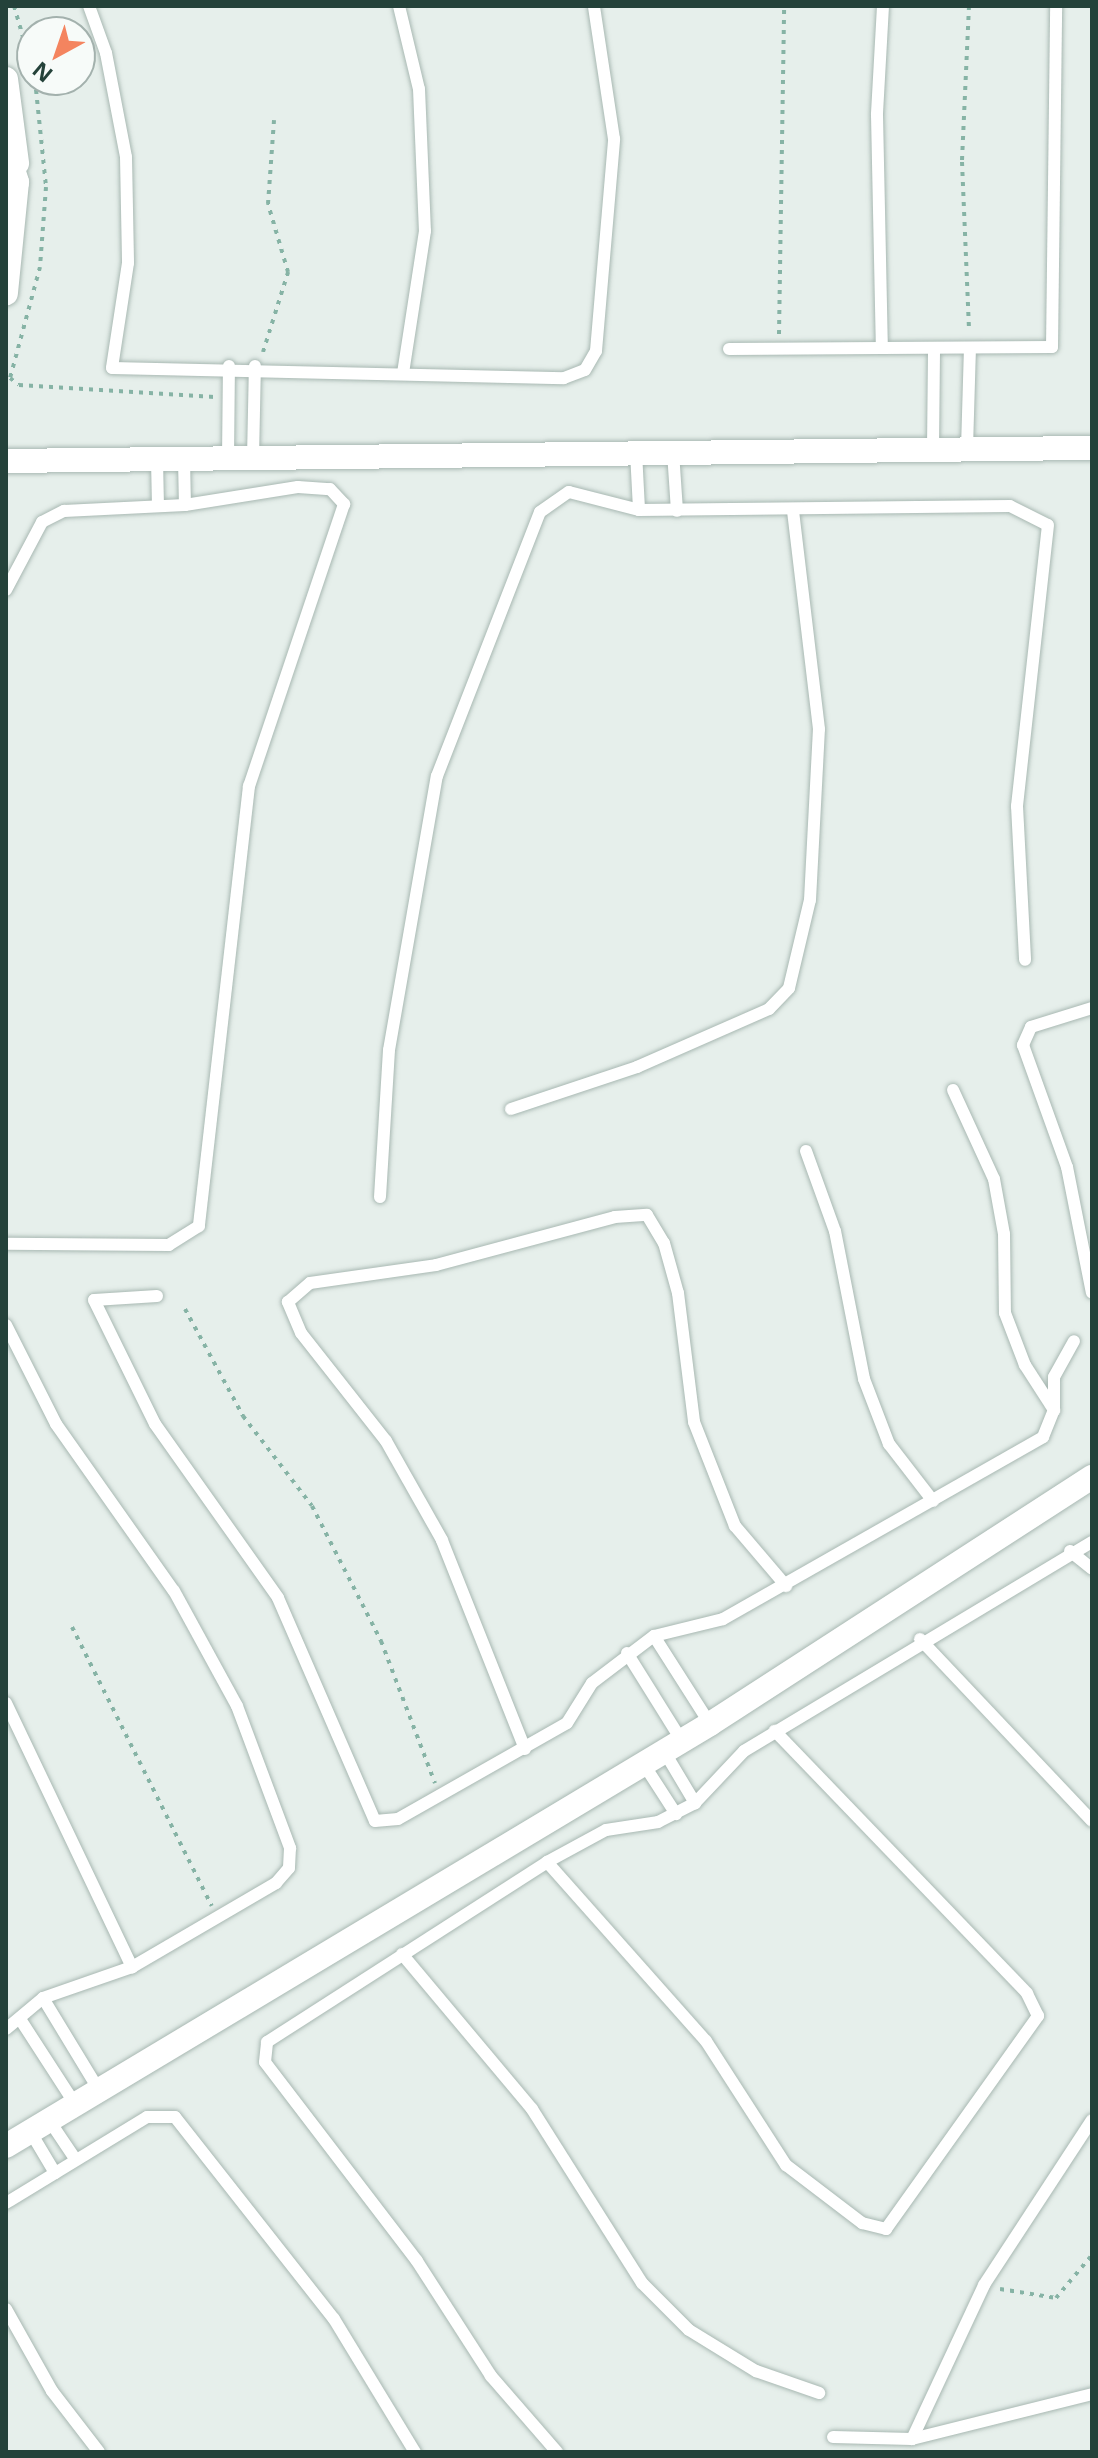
<!DOCTYPE html>
<style>
body{margin:0}
#map{position:relative;width:1098px;height:2458px;overflow:hidden;background:#e6efeb;font-family:"Noto Sans",sans-serif}
div>[style]{position:absolute}
[style*='--x']{left:calc(var(--x)*1px);top:calc(var(--y)*1px);width:calc(var(--w)*1px);rotate:calc(var(--a)*1deg)}
.path>*{height:4px;margin-top:-2px;transform-origin:0;background:repeating-linear-gradient(90deg,#86b3a5 0 4px,transparent 0 10px)}
.roads{filter:drop-shadow(0 0 2px #a8b8b2) drop-shadow(0 0 2px #a8b8b2)}
.service>*{height:12px;margin:-6px;padding:0 6px;transform-origin:6px;border-radius:6px;background:#fff}
.minor>*{height:24px;margin:-12px;padding:0 12px;transform-origin:12px;border-radius:12px;background:#fff}
span{translate:-50% -50%;white-space:nowrap;text-align:center;line-height:1.15;-webkit-text-stroke:7px #f7fbf9;paint-order:stroke}
.frame{position:absolute;inset:0;border:8px solid #24423a;pointer-events:none}
.north{position:absolute;left:16px;top:16px;width:80px;height:80px;box-sizing:border-box;background:#f7fbf9;border:2px solid #a3b1ad;border-radius:50%;rotate:220deg;font-size:22px;font-weight:700;line-height:32px;text-align:center;color:#24423a}
.north::after{content:'';display:block;margin:auto;width:28px;height:36px;background:#f4845f;clip-path:polygon(50% 0,100% 100%,50% 72%,0 100%)}
</style>
<div id="map">
<div class="path">
<div style="--x:14;--y:6;--w:65;--a:73.8"></div>
<div style="--x:969;--y:6;--w:156;--a:92.6"></div>
<div style="--x:962;--y:162;--w:169;--a:87.6"></div>
<div style="--x:35;--y:80;--w:108;--a:84.1"></div>
<div style="--x:46;--y:187;--w:80;--a:94.3"></div>
<div style="--x:40;--y:267;--w:115;--a:105.1"></div>
<div style="--x:10;--y:378;--w:11;--a:38"></div>
<div style="--x:19;--y:385;--w:196;--a:3.5"></div>
<div style="--x:779;--y:334;--w:328;--a:-89.1"></div>
<div style="--x:263;--y:352;--w:84;--a:-72.6"></div>
<div style="--x:288;--y:272;--w:71;--a:-106.4"></div>
<div style="--x:268;--y:204;--w:84;--a:-85.9"></div>
<div style="--x:185;--y:1309;--w:122;--a:61.5"></div>
<div style="--x:243;--y:1416;--w:113;--a:52.5"></div>
<div style="--x:312;--y:1506;--w:152;--a:62.9"></div>
<div style="--x:381;--y:1641;--w:152;--a:69.2"></div>
<div style="--x:72;--y:1627;--w:312;--a:63.4"></div>
<div style="--x:1000;--y:2289;--w:57;--a:9.1"></div>
<div style="--x:1056;--y:2298;--w:56;--a:-50.1"></div>
</div>
<div class="roads">
<div class="service">
<div style="--x:89;--y:6;--w:50;--a:70.1"></div>
<div style="--x:106;--y:53;--w:106;--a:79.1"></div>
<div style="--x:126;--y:157;--w:106;--a:88.9"></div>
<div style="--x:128;--y:263;--w:106;--a:98.7"></div>
<div style="--x:112;--y:368;--w:452;--a:1.3"></div>
<div style="--x:564;--y:378;--w:22;--a:-21"></div>
<div style="--x:585;--y:370;--w:22;--a:-60"></div>
<div style="--x:596;--y:351;--w:213;--a:-85.1"></div>
<div style="--x:614;--y:139;--w:134;--a:-98.6"></div>
<div style="--x:399;--y:6;--w:85;--a:76.5"></div>
<div style="--x:419;--y:89;--w:142;--a:87.6"></div>
<div style="--x:425;--y:231;--w:144;--a:98.8"></div>
<div style="--x:883;--y:6;--w:109;--a:93.2"></div>
<div style="--x:877;--y:115;--w:233;--a:88.8"></div>
<div style="--x:882;--y:348;--w:170;--a:-0.3"></div>
<div style="--x:1052;--y:347;--w:341;--a:-89.3"></div>
<div style="--x:729;--y:349;--w:153;--a:-0.4"></div>
<div style="--x:933;--y:448;--w:100;--a:-89.4"></div>
<div style="--x:967;--y:448;--w:100;--a:-88.3"></div>
<div style="--x:636;--y:452;--w:58;--a:87"></div>
<div style="--x:673;--y:452;--w:59;--a:86.1"></div>
<div style="--x:228;--y:458;--w:92;--a:-89.4"></div>
<div style="--x:253;--y:458;--w:92;--a:-88.8"></div>
<div style="--x:157;--y:459;--w:46;--a:88.8"></div>
<div style="--x:184;--y:459;--w:46;--a:88.8"></div>
<div style="--x:6;--y:590;--w:77;--a:-62.1"></div>
<div style="--x:42;--y:522;--w:25;--a:-27"></div>
<div style="--x:64;--y:511;--w:121;--a:-2.8"></div>
<div style="--x:185;--y:505;--w:114;--a:-9.1"></div>
<div style="--x:298;--y:487;--w:32;--a:4"></div>
<div style="--x:330;--y:489;--w:21;--a:47"></div>
<div style="--x:344;--y:504;--w:298;--a:108.6"></div>
<div style="--x:249;--y:786;--w:443;--a:96.5"></div>
<div style="--x:199;--y:1226;--w:36;--a:148"></div>
<div style="--x:169;--y:1245;--w:163;--a:-179.6"></div>
<div style="--x:1092;--y:1008;--w:64;--a:162.7"></div>
<div style="--x:1031;--y:1027;--w:20;--a:114"></div>
<div style="--x:1023;--y:1045;--w:130;--a:70.2"></div>
<div style="--x:1067;--y:1167;--w:128;--a:78.8"></div>
<div style="--x:953;--y:1090;--w:98;--a:65.3"></div>
<div style="--x:994;--y:1179;--w:56;--a:79.7"></div>
<div style="--x:1004;--y:1234;--w:79;--a:89.3"></div>
<div style="--x:1005;--y:1313;--w:56;--a:69"></div>
<div style="--x:1025;--y:1365;--w:54;--a:57.2"></div>
<div style="--x:511;--y:1109;--w:133;--a:-18.4"></div>
<div style="--x:637;--y:1067;--w:144;--a:-23.7"></div>
<div style="--x:769;--y:1009;--w:29;--a:-46"></div>
<div style="--x:789;--y:988;--w:90;--a:-76.6"></div>
<div style="--x:810;--y:900;--w:171;--a:-87"></div>
<div style="--x:819;--y:729;--w:221;--a:-96.8"></div>
<div style="--x:806;--y:1151;--w:85;--a:70.1"></div>
<div style="--x:835;--y:1231;--w:151;--a:78.9"></div>
<div style="--x:864;--y:1379;--w:70;--a:69"></div>
<div style="--x:889;--y:1444;--w:72;--a:52.3"></div>
<div style="--x:380;--y:1197;--w:147;--a:-86.5"></div>
<div style="--x:389;--y:1050;--w:278;--a:-80.1"></div>
<div style="--x:437;--y:776;--w:283;--a:-68.7"></div>
<div style="--x:540;--y:512;--w:35;--a:-35"></div>
<div style="--x:569;--y:492;--w:72;--a:14.4"></div>
<div style="--x:639;--y:510;--w:371;--a:-0.6"></div>
<div style="--x:1010;--y:506;--w:42;--a:26.6"></div>
<div style="--x:1048;--y:525;--w:283;--a:96.3"></div>
<div style="--x:1017;--y:806;--w:154;--a:87"></div>
<div style="--x:157;--y:1296;--w:63;--a:176.4"></div>
<div style="--x:94;--y:1300;--w:138;--a:63.8"></div>
<div style="--x:155;--y:1424;--w:213;--a:54.7"></div>
<div style="--x:278;--y:1598;--w:243;--a:66.5"></div>
<div style="--x:375;--y:1821;--w:23;--a:-5"></div>
<div style="--x:398;--y:1819;--w:194;--a:-29.6"></div>
<div style="--x:567;--y:1723;--w:47;--a:-58"></div>
<div style="--x:592;--y:1683;--w:78;--a:-37.2"></div>
<div style="--x:654;--y:1636;--w:71;--a:-13.8"></div>
<div style="--x:723;--y:1619;--w:368;--a:-29.6"></div>
<div style="--x:1043;--y:1437;--w:29;--a:-68"></div>
<div style="--x:1054;--y:1410;--w:33;--a:-90"></div>
<div style="--x:1054;--y:1377;--w:41;--a:-60.9"></div>
<div style="--x:6;--y:1325;--w:111;--a:63.2"></div>
<div style="--x:56;--y:1424;--w:204;--a:54.8"></div>
<div style="--x:174;--y:1591;--w:131;--a:61.3"></div>
<div style="--x:237;--y:1706;--w:152;--a:69.5"></div>
<div style="--x:290;--y:1848;--w:20;--a:93"></div>
<div style="--x:289;--y:1868;--w:20;--a:131"></div>
<div style="--x:276;--y:1883;--w:167;--a:149.7"></div>
<div style="--x:132;--y:1967;--w:94;--a:160.8"></div>
<div style="--x:43;--y:1998;--w:48;--a:140"></div>
<div style="--x:1070;--y:1551;--w:28;--a:39"></div>
<div style="--x:654;--y:1636;--w:104;--a:57.5"></div>
<div style="--x:920;--y:1639;--w:250;--a:46.6"></div>
<div style="--x:627;--y:1653;--w:104;--a:58"></div>
<div style="--x:6;--y:1703;--w:293;--a:64.5"></div>
<div style="--x:525;--y:1749;--w:225;--a:-111.7"></div>
<div style="--x:442;--y:1540;--w:114;--a:-119.5"></div>
<div style="--x:386;--y:1441;--w:137;--a:-128.2"></div>
<div style="--x:301;--y:1333;--w:34;--a:-113"></div>
<div style="--x:288;--y:1302;--w:29;--a:-41"></div>
<div style="--x:310;--y:1283;--w:127;--a:-8.1"></div>
<div style="--x:436;--y:1265;--w:185;--a:-15"></div>
<div style="--x:615;--y:1217;--w:32;--a:-4"></div>
<div style="--x:647;--y:1215;--w:33;--a:59"></div>
<div style="--x:664;--y:1243;--w:52;--a:74.4"></div>
<div style="--x:678;--y:1293;--w:130;--a:82.9"></div>
<div style="--x:694;--y:1422;--w:112;--a:68.5"></div>
<div style="--x:735;--y:1526;--w:79;--a:49.6"></div>
<div style="--x:664;--y:1751;--w:61;--a:59.2"></div>
<div style="--x:643;--y:1763;--w:61;--a:57.1"></div>
<div style="--x:547;--y:1862;--w:239;--a:48.4"></div>
<div style="--x:706;--y:2041;--w:148;--a:57.2"></div>
<div style="--x:786;--y:2165;--w:96;--a:37.3"></div>
<div style="--x:862;--y:2223;--w:25;--a:14"></div>
<div style="--x:886;--y:2229;--w:262;--a:-54.5"></div>
<div style="--x:1038;--y:2016;--w:25;--a:-116"></div>
<div style="--x:1027;--y:1993;--w:364;--a:-133.9"></div>
<div style="--x:402;--y:1954;--w:202;--a:50"></div>
<div style="--x:532;--y:2109;--w:206;--a:57.7"></div>
<div style="--x:642;--y:2283;--w:66;--a:45"></div>
<div style="--x:689;--y:2330;--w:79;--a:31.5"></div>
<div style="--x:756;--y:2371;--w:67;--a:19.2"></div>
<div style="--x:43;--y:1998;--w:108;--a:58.7"></div>
<div style="--x:20;--y:2019;--w:101;--a:57.1"></div>
<div style="--x:49;--y:2120;--w:48;--a:56"></div>
<div style="--x:30;--y:2131;--w:49;--a:59.2"></div>
<div style="--x:6;--y:2203;--w:165;--a:-31.4"></div>
<div style="--x:147;--y:2117;--w:28;--a:0"></div>
<div style="--x:175;--y:2117;--w:257;--a:51.8"></div>
<div style="--x:334;--y:2319;--w:156;--a:58.7"></div>
<div style="--x:6;--y:2309;--w:94;--a:60.7"></div>
<div style="--x:52;--y:2391;--w:77;--a:52.4"></div>
<div style="--x:833;--y:2437;--w:79;--a:1.5"></div>
<div style="--x:912;--y:2439;--w:186;--a:-14"></div>
<div style="--x:912;--y:2439;--w:170;--a:-64.9"></div>
<div style="--x:984;--y:2285;--w:197;--a:-56.8"></div>
<div style="--x:557;--y:2452;--w:101;--a:-131"></div>
<div style="--x:491;--y:2376;--w:137;--a:-122.8"></div>
<div style="--x:417;--y:2261;--w:250;--a:-127.4"></div>
<div style="--x:265;--y:2062;--w:20;--a:-84"></div>
<div style="--x:267;--y:2042;--w:333;--a:-32.7"></div>
<div style="--x:547;--y:1862;--w:67;--a:-28.5"></div>
<div style="--x:606;--y:1830;--w:53;--a:-8.7"></div>
<div style="--x:658;--y:1822;--w:42;--a:-27.2"></div>
<div style="--x:695;--y:1803;--w:71;--a:-46.7"></div>
<div style="--x:744;--y:1751;--w:406;--a:-31"></div>
</div>
<div class="minor">
<div style="--x:6;--y:79;--w:85;--a:82.5"></div>
<div style="--x:6;--y:146;--w:38;--a:73"></div>
<div style="--x:17;--y:182;--w:112;--a:95.7"></div>
<div style="--x:6;--y:461;--w:1086;--a:-0.69"></div>
<div style="--x:6;--y:2146;--w:821;--a:-30.94"></div>
<div style="--x:710;--y:1724;--w:455;--a:-32.9"></div>
</div>
</div>
<div class="frame"></div>
<div class="north">N</div>
</div>
